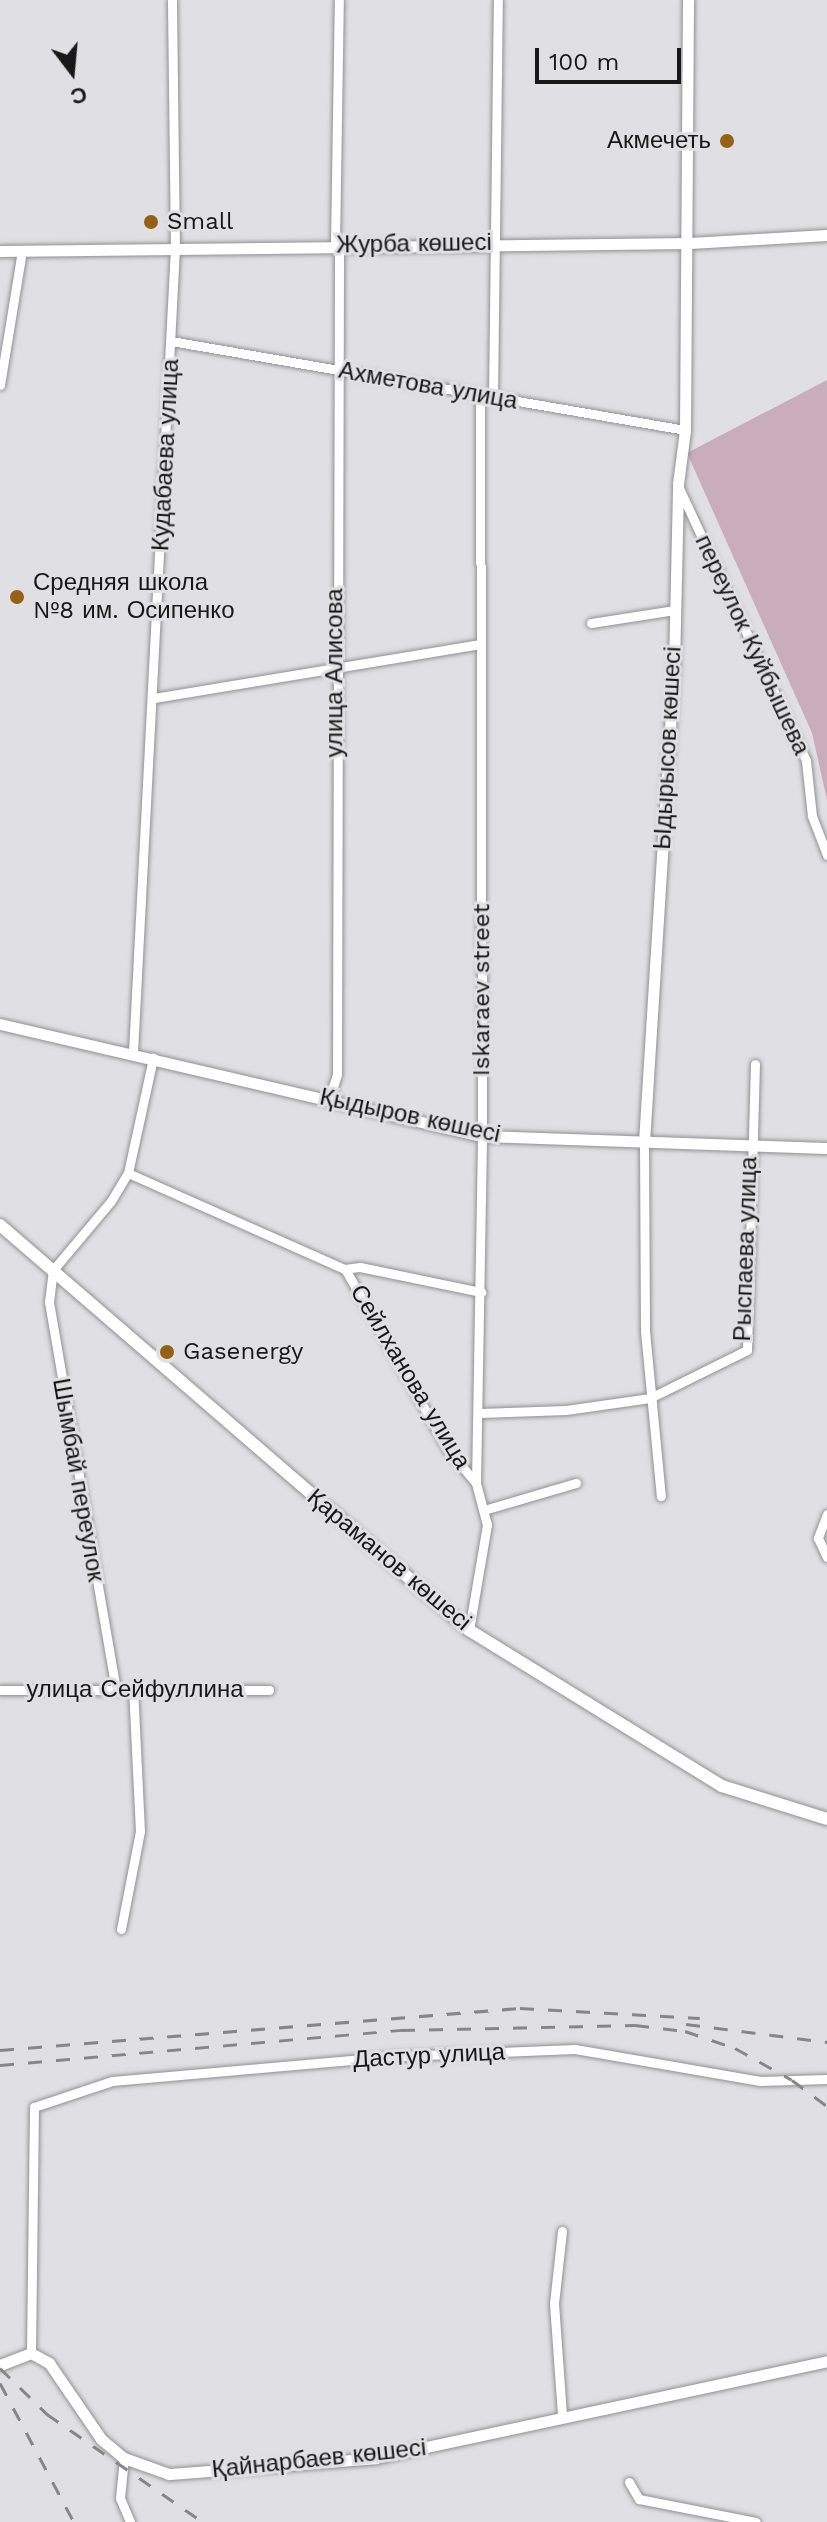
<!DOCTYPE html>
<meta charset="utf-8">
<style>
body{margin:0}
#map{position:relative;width:827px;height:2522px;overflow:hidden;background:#e0e0e4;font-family:"Work Sans",sans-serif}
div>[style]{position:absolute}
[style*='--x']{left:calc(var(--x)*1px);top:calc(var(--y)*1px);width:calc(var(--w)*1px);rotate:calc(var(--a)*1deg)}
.green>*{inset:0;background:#c9adbd}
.roads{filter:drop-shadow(0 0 2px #919195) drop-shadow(0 0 2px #919195)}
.minor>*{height:9px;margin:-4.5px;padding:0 4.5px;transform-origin:4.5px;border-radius:4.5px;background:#fff}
.tertiary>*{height:11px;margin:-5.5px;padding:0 5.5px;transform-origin:5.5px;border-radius:5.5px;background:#fff}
.secondary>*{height:12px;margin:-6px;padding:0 6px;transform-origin:6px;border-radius:6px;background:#fff}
.rail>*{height:3px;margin-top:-1.5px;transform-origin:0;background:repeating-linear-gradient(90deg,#868688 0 14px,transparent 0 28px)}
.dots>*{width:22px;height:22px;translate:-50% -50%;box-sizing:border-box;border:4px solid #e0e0e4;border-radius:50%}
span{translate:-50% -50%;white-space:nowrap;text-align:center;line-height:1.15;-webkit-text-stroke:6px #e0e0e4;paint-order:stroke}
.poi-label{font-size:24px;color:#181819}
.right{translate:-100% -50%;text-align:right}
.left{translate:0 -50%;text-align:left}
.street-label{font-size:24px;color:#181819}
.north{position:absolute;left:32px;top:32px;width:80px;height:80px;-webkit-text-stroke:6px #e0e0e4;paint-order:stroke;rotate:164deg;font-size:22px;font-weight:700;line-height:32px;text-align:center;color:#181819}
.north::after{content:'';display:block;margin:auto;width:28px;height:36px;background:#181819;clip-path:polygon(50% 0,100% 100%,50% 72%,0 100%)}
.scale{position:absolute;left:535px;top:48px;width:146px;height:36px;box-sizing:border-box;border:4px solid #181819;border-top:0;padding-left:10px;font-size:24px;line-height:28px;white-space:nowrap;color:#181819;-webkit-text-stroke:6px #e0e0e4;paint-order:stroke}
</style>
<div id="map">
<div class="green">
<div style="clip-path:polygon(827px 380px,827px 800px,812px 733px,687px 453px)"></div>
</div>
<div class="roads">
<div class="minor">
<div style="--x:335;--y:245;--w:245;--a:-89.1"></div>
<div style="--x:171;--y:341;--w:522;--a:9.82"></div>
<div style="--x:0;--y:385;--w:136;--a:-80.7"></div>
<div style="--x:493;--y:398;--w:398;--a:-89.3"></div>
<div style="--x:678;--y:486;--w:303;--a:65"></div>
<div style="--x:806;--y:761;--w:55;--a:83.8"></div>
<div style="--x:812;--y:816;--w:42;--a:69"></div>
<div style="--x:591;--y:623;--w:85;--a:-8.8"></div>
<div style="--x:154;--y:698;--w:331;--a:-9.4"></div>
<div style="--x:133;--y:1052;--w:804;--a:-87.01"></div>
<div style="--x:175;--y:249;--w:249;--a:-90.7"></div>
<div style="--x:329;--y:1099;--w:26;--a:-72"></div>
<div style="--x:337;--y:1074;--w:829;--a:-89.86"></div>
<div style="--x:644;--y:1142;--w:189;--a:89.7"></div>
<div style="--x:645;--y:1331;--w:166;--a:84.5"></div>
<div style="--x:128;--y:1173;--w:237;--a:23.9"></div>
<div style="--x:345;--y:1269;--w:15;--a:-8"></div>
<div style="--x:360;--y:1267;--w:124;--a:11.7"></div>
<div style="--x:345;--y:1269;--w:210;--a:60.3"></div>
<div style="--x:449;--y:1451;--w:42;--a:49.8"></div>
<div style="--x:480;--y:1413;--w:86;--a:-2"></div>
<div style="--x:566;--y:1410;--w:85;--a:-8.1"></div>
<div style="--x:650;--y:1398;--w:108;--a:-26.3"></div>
<div style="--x:747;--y:1350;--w:286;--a:-88.4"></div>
<div style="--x:484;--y:1510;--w:96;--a:-16.4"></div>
<div style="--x:827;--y:1514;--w:26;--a:111"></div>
<div style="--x:818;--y:1538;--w:21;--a:65"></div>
<div style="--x:469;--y:1630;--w:107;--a:-80.3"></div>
<div style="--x:487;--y:1525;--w:43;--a:-104.7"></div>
<div style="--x:476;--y:1483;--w:347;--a:-89"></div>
<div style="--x:482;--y:1136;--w:740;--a:-90.15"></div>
<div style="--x:0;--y:1690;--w:269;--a:0"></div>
<div style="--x:116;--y:1690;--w:394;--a:-99.8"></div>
<div style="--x:49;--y:1302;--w:32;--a:-83"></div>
<div style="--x:53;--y:1270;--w:90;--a:-50"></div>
<div style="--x:111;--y:1201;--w:33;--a:-59"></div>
<div style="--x:128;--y:1173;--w:118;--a:-77.7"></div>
<div style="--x:121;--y:1929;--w:100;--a:-79"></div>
<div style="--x:140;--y:1831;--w:141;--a:-92.8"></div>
<div style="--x:562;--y:2231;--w:72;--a:96.3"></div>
<div style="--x:554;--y:2303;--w:112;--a:85.9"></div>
<div style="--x:31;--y:2353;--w:246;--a:-89.3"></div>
<div style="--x:34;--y:2107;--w:82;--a:-18.4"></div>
<div style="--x:112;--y:2081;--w:289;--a:-5"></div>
<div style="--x:400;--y:2056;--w:175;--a:-2.3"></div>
<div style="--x:575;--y:2049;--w:188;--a:9.8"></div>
<div style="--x:760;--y:2081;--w:67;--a:-1.7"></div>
<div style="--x:124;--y:2458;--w:40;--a:95.7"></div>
<div style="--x:120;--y:2498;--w:26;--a:67"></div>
<div style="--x:629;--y:2482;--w:20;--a:60"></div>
<div style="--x:639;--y:2499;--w:119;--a:11.1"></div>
</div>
<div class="tertiary">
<div style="--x:0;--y:251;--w:690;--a:-0.66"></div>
<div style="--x:690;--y:243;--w:137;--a:-3.3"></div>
<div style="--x:0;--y:1024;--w:495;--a:13.1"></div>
<div style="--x:482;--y:1136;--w:345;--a:2"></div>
<div style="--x:644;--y:1142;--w:477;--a:-86.4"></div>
<div style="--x:674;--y:666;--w:182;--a:-88.7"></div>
<div style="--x:678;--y:484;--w:54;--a:-82.6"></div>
<div style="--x:685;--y:430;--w:430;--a:-89.6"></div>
<div style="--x:0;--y:2365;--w:33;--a:-21"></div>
<div style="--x:31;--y:2353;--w:21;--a:29"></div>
<div style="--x:49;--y:2363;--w:92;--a:55.6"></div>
<div style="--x:101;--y:2439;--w:30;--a:40"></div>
<div style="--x:124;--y:2458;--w:48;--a:19.6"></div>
<div style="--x:169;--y:2474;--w:207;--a:-4.4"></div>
<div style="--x:375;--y:2458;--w:462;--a:-12.1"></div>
</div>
<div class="secondary">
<div style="--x:0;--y:1225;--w:620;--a:40.81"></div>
<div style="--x:469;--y:1630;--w:297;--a:31.7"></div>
<div style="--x:722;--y:1786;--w:110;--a:17.4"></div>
</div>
</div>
<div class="rail">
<div style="--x:686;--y:2024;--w:142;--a:7.3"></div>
<div style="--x:0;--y:2050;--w:522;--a:-4.62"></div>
<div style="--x:520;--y:2008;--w:180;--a:3.2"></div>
<div style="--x:0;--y:2065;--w:403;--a:-5"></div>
<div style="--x:401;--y:2030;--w:234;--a:-1.2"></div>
<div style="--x:635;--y:2025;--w:50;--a:6.8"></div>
<div style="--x:685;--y:2031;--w:53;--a:18.8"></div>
<div style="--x:735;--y:2048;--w:65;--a:29.3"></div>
<div style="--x:792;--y:2080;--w:44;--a:36.6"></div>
<div style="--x:0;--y:2368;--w:66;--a:44.4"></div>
<div style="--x:47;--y:2414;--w:190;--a:34.7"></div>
<div style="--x:0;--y:2383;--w:157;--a:62"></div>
</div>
<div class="dots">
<div style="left:727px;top:141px;background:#956115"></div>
<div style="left:151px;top:222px;background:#956115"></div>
<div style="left:17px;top:597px;background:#956115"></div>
<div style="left:167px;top:1352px;background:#956115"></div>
</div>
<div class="poi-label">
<span class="right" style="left:711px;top:141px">Акмечеть</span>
<span class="left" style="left:167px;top:222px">Small</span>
<span class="left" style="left:33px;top:597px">Средняя школа<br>№8 им. Осипенко</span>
<span class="left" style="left:183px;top:1352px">Gasenergy</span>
</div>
<div class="street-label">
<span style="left:414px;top:244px;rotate:-1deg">Журба көшесі</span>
<span style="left:428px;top:386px;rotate:10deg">Ахметова улица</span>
<span style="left:166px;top:455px;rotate:-87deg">Кудабаева улица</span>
<span style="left:752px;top:645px;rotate:65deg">переулок Куйбышева</span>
<span style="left:335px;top:673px;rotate:-90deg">улица Алисова</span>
<span style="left:668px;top:748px;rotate:-87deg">Ыдырысов көшесі</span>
<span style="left:482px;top:990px;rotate:-90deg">Iskaraev street</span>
<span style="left:410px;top:1116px;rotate:12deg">Қыдыров көшесі</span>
<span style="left:746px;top:1249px;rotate:-88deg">Рыспаева улица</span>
<span style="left:410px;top:1377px;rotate:59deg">Сейлханова улица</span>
<span style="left:78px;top:1480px;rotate:80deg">Шымбай переулок</span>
<span style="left:389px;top:1560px;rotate:40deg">Қараманов көшесі</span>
<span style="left:135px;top:1690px">улица Сейфуллина</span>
<span style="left:429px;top:2056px;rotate:-3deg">Дастур улица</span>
<span style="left:319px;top:2459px;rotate:-6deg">Қайнарбаев көшесі</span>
</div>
<div class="north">С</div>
<div class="scale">100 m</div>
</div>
